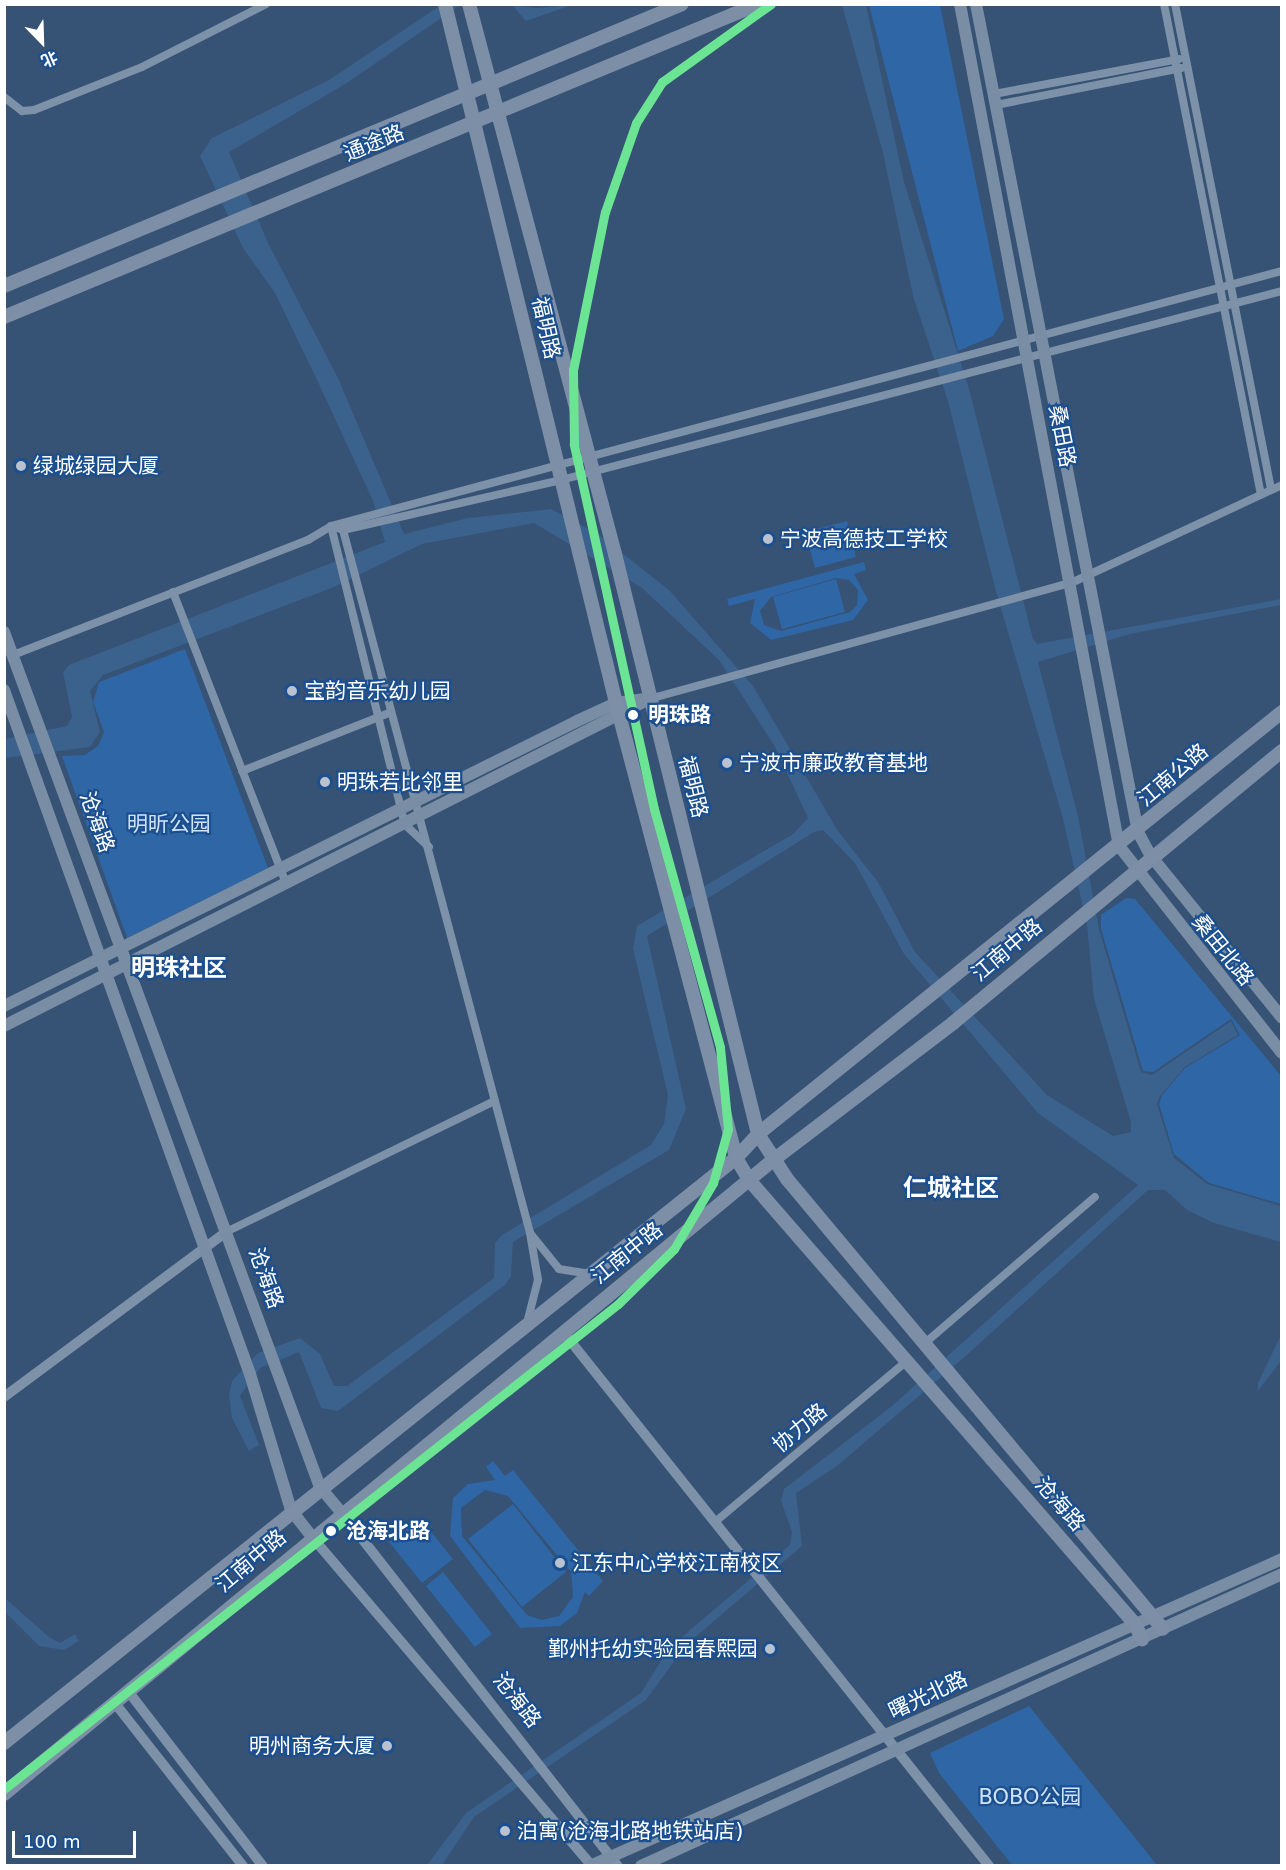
<!DOCTYPE html>
<meta charset="utf-8">
<style>
body{margin:0}
#map{position:relative;width:1286px;height:1870px;overflow:hidden;background:#365274;font-family:"DejaVu Sans","Noto Sans SC",sans-serif}
div>[style]{position:absolute}
[style*='--x']{left:calc(var(--x)*1px);top:calc(var(--y)*1px);width:calc(var(--w)*1px);rotate:calc(var(--a)*1deg)}
.green>*{inset:0;background:#2f66a5}
.water>*{inset:0;background:#3b618d}
.minor>*{height:8px;margin:-4px;padding:0 4px;transform-origin:4px;border-radius:4px;background:#7d92a8}
.tertiary>*{height:10px;margin:-5px;padding:0 5px;transform-origin:5px;border-radius:5px;background:#7d92a8}
.secondary>*{height:12px;margin:-6px;padding:0 6px;transform-origin:6px;border-radius:6px;background:#798da4}
.primary>*{height:14px;margin:-7px;padding:0 7px;transform-origin:7px;border-radius:7px;background:#7d8ea7}
.metro-1>*{height:9px;margin:-4.5px;padding:0 4.5px;transform-origin:4.5px;border-radius:4.5px;background:#6be593}
.dots>*{width:16px;height:16px;translate:-50% -50%;box-sizing:border-box;border:3px solid #1b4f8f;border-radius:50%}
span{translate:-50% -50%;white-space:nowrap;text-align:center;line-height:1.15;-webkit-text-stroke:4.5px #1b4f8f;paint-order:stroke}
.street-label{font-size:21px;color:#fff}
.poi-label{font-size:21px;color:#fff}
.left{translate:0 -50%;text-align:left}
.right{translate:-100% -50%;text-align:right}
.stop-label{font-size:21px;color:#fff;font-weight:700}
.park-label{font-size:21px;color:#cfe3fa}
.quarter-label{font-size:24px;color:#fff;font-weight:700}
.frame{position:absolute;inset:0;border:6px solid #fff;pointer-events:none}
.north{position:absolute;left:12px;top:12px;width:60px;height:60px;-webkit-text-stroke:4px #1b4f8f;paint-order:stroke;rotate:157deg;font-size:16px;font-weight:700;line-height:24px;text-align:center;color:#fff}
.north::after{content:'';display:block;margin:auto;width:21px;height:27px;background:#fff;clip-path:polygon(50% 0,100% 100%,50% 72%,0 100%)}
.scale{position:absolute;left:12px;top:1831px;width:124px;height:27px;box-sizing:border-box;border:3px solid #fff;border-top:0;padding-left:8px;font-size:18px;line-height:21px;white-space:nowrap;color:#fff;-webkit-text-stroke:4px #1b4f8f;paint-order:stroke}
</style>
<div id="map">
<div class="green">
<div style="clip-path:polygon(869px 5px,940px 5px,1004px 319px,993px 336px,958px 351px)"></div>
<div style="clip-path:polygon(847px 521px,856px 557px,815px 568px,805px 532px)"></div>
<div style="clip-path:polygon(evenodd,864px 562px,866px 570px,854px 574px,868px 600px,853px 620px,771px 640px,750px 623px,755px 599px,729px 606px,727px 599px,864px 562px,836px 578px,849px 580px,858px 590px,857px 605px,850px 612px,781px 631px,764px 625px,760px 611px,771px 597px,836px 578px)"></div>
<div style="clip-path:polygon(836px 579px,845px 612px,782px 629px,773px 597px)"></div>
<div style="clip-path:polygon(185px 649px,268px 868px,127px 938px,62px 756px,85px 755px,98px 746px,104px 732px,93px 702px,99px 682px)"></div>
<div style="clip-path:polygon(1126px 898px,1135px 899px,1281px 1076px,1281px 1204px,1209px 1183px,1174px 1154px,1159px 1104px,1162px 1095px,1185px 1068px,1240px 1035px,1231px 1019px,1153px 1072px,1143px 1071px,1101px 929px,1101px 915px)"></div>
<div style="clip-path:polygon(evenodd,493px 1461px,505px 1476px,513px 1470px,603px 1581px,589px 1596px,585px 1592px,577px 1613px,560px 1626px,520px 1628px,450px 1536px,453px 1498px,468px 1484px,495px 1480px,486px 1467px,493px 1461px,485px 1490px,508px 1496px,571px 1572px,573px 1597px,559px 1616px,542px 1620px,527px 1615px,462px 1536px,461px 1508px,485px 1490px)"></div>
<div style="clip-path:polygon(513px 1504px,566px 1572px,522px 1607px,468px 1539px)"></div>
<div style="clip-path:polygon(420px 1518px,453px 1559px,422px 1583px,389px 1542px)"></div>
<div style="clip-path:polygon(443px 1572px,492px 1634px,475px 1647px,426px 1586px)"></div>
<div style="clip-path:polygon(1029px 1706px,1157px 1865px,1012px 1865px,939px 1773px,930px 1753px)"></div>
</div>
<div class="water">
<div style="clip-path:polygon(441px 5px,460px 5px,347px 83px,229px 152px,268px 243px,338px 378px,404px 534px,468px 518px,551px 509px,598px 534px,669px 590px,753px 686px,838px 831px,878px 882px,915px 952px,1047px 1095px,1113px 1136px,1131px 1132px,1131px 1122px,1094px 999px,1087px 925px,1062px 815px,995px 588px,948px 401px,913px 296px,883px 153px,842px 5px,866px 5px,904px 182px,969px 389px,1033px 639px,1037px 644px,1281px 599px,1281px 605px,1130px 634px,1038px 662px,1078px 816px,1099px 929px,1141px 1072px,1152px 1075px,1231px 1021px,1238px 1035px,1185px 1067px,1160px 1096px,1157px 1104px,1174px 1158px,1207px 1184px,1281px 1206px,1281px 1242px,1214px 1223px,1187px 1210px,1165px 1190px,1148px 1190px,968px 1354px,837px 1466px,796px 1493px,802px 1546px,686px 1645px,646px 1700px,474px 1817px,442px 1865px,427px 1865px,466px 1813px,641px 1693px,669px 1648px,790px 1545px,792px 1532px,781px 1501px,784px 1489px,892px 1406px,1138px 1185px,1038px 1113px,904px 954px,855px 863px,823px 830px,814px 832px,647px 936px,686px 1109px,669px 1150px,513px 1242px,511px 1276px,505px 1285px,338px 1411px,321px 1408px,299px 1352px,260px 1368px,240px 1396px,259px 1445px,249px 1451px,232px 1418px,229px 1394px,232px 1381px,258px 1353px,300px 1338px,320px 1354px,334px 1386px,347px 1386px,494px 1278px,495px 1243px,502px 1235px,651px 1145px,664px 1124px,668px 1095px,633px 949px,637px 926px,793px 834px,808px 818px,774px 745px,719px 660px,642px 588px,534px 523px,422px 544px,334px 587px,103px 675px,90px 691px,100px 732px,90px 747px,5px 758px,4px 739px,67px 726px,72px 717px,63px 672px,69px 665px,385px 542px,373px 501px,318px 382px,275px 293px,243px 248px,200px 156px,212px 138px,329px 80px)"></div>
<div style="clip-path:polygon(512px 5px,537px 8px,572px 5px,526px 21px)"></div>
<div style="clip-path:polygon(1281px 1335px,1281px 1361px,1258px 1391px,1258px 1383px)"></div>
<div style="clip-path:polygon(5px 1598px,49px 1637px,60px 1643px,75px 1634px,79px 1641px,64px 1650px,39px 1646px,5px 1612px)"></div>
</div>
<div class="minor">
<div style="--x:1164;--y:4;--w:500;--a:78.82"></div>
<div style="--x:1175;--y:4;--w:495;--a:78.8"></div>
<div style="--x:994;--y:94;--w:188;--a:-10.7"></div>
<div style="--x:4;--y:97;--w:23;--a:38"></div>
<div style="--x:22;--y:111;--w:12;--a:-5"></div>
<div style="--x:34;--y:110;--w:116;--a:-21.7"></div>
<div style="--x:142;--y:67;--w:139;--a:-26.9"></div>
<div style="--x:996;--y:105;--w:189;--a:-11.3"></div>
<div style="--x:343;--y:530;--w:727;--a:75.1"></div>
<div style="--x:173;--y:592;--w:313;--a:68.8"></div>
<div style="--x:13;--y:655;--w:317;--a:-21.3"></div>
<div style="--x:308;--y:540;--w:27;--a:-31"></div>
<div style="--x:331;--y:526;--w:13;--a:18"></div>
<div style="--x:343;--y:530;--w:224;--a:-12.9"></div>
<div style="--x:561;--y:480;--w:745;--a:-14.69"></div>
<div style="--x:649;--y:699;--w:438;--a:-15.4"></div>
<div style="--x:1071;--y:583;--w:233;--a:-24.9"></div>
<div style="--x:242;--y:771;--w:158;--a:-21.5"></div>
<div style="--x:429;--y:847;--w:33;--a:-137"></div>
<div style="--x:405;--y:825;--w:308;--a:-103.9"></div>
<div style="--x:331;--y:526;--w:985;--a:-15.01"></div>
<div style="--x:226;--y:1232;--w:299;--a:-26"></div>
<div style="--x:527;--y:1323;--w:44;--a:-75.7"></div>
<div style="--x:538;--y:1280;--w:48;--a:-99.7"></div>
<div style="--x:530;--y:1233;--w:46;--a:51.1"></div>
<div style="--x:559;--y:1269;--w:30;--a:9"></div>
<div style="--x:925;--y:1343;--w:224;--a:-40.7"></div>
<div style="--x:715;--y:1522;--w:251;--a:-40"></div>
</div>
<div class="tertiary">
<div style="--x:564;--y:1333;--w:682;--a:51.43"></div>
<div style="--x:4;--y:1397;--w:277;--a:-36.6"></div>
<div style="--x:342;--y:1513;--w:448;--a:52"></div>
<div style="--x:312;--y:1537;--w:432;--a:49.6"></div>
<div style="--x:128;--y:1691;--w:221;--a:52.4"></div>
<div style="--x:114;--y:1702;--w:209;--a:51.8"></div>
</div>
<div class="secondary">
<div style="--x:960;--y:4;--w:857;--a:79.31"></div>
<div style="--x:1119;--y:846;--w:263;--a:51.8"></div>
<div style="--x:976;--y:4;--w:844;--a:78.93"></div>
<div style="--x:1138;--y:832;--w:27;--a:62"></div>
<div style="--x:1151;--y:856;--w:208;--a:51"></div>
<div style="--x:4;--y:632;--w:912;--a:69.72"></div>
<div style="--x:320;--y:1487;--w:34;--a:50"></div>
<div style="--x:4;--y:690;--w:727;--a:70.22"></div>
<div style="--x:250;--y:1374;--w:142;--a:73.2"></div>
<div style="--x:291;--y:1510;--w:34;--a:52"></div>
<div style="--x:4;--y:1006;--w:640;--a:-26.44"></div>
<div style="--x:577;--y:721;--w:43;--a:-24.8"></div>
<div style="--x:616;--y:703;--w:29;--a:-8"></div>
<div style="--x:4;--y:1026;--w:723;--a:-26.88"></div>
<div style="--x:590;--y:1866;--w:757;--a:-23.92"></div>
<div style="--x:641;--y:1866;--w:704;--a:-24.49"></div>
</div>
<div class="primary">
<div style="--x:445;--y:4;--w:720;--a:76.25"></div>
<div style="--x:616;--y:703;--w:471;--a:75.2"></div>
<div style="--x:736;--y:1158;--w:27;--a:59"></div>
<div style="--x:750;--y:1181;--w:587;--a:49.01"></div>
<div style="--x:1135;--y:1624;--w:17;--a:65"></div>
<div style="--x:469;--y:4;--w:569;--a:75.13"></div>
<div style="--x:615;--y:554;--w:597;--a:76.15"></div>
<div style="--x:758;--y:1134;--w:54;--a:57.2"></div>
<div style="--x:787;--y:1179;--w:586;--a:50.12"></div>
<div style="--x:4;--y:286;--w:734;--a:-22.58"></div>
<div style="--x:4;--y:317;--w:816;--a:-22.54"></div>
<div style="--x:4;--y:1743;--w:937;--a:-38.63"></div>
<div style="--x:736;--y:1158;--w:33;--a:-47"></div>
<div style="--x:758;--y:1134;--w:673;--a:-38.85"></div>
<div style="--x:4;--y:1794;--w:995;--a:-39.5"></div>
<div style="--x:772;--y:1161;--w:228;--a:-37.3"></div>
<div style="--x:953;--y:1023;--w:427;--a:-39.6"></div>
</div>
<div class="metro-1">
<div style="--x:4;--y:1789;--w:782;--a:-38.31"></div>
<div style="--x:618;--y:1304;--w:78;--a:-44.5"></div>
<div style="--x:674;--y:1249;--w:77;--a:-59.4"></div>
<div style="--x:713;--y:1183;--w:56;--a:-74.5"></div>
<div style="--x:728;--y:1129;--w:82;--a:-95.6"></div>
<div style="--x:720;--y:1047;--w:247;--a:-105.5"></div>
<div style="--x:654;--y:809;--w:374;--a:-102.4"></div>
<div style="--x:574;--y:444;--w:74;--a:-90.8"></div>
<div style="--x:573;--y:370;--w:161;--a:-78.6"></div>
<div style="--x:605;--y:212;--w:94;--a:-70.8"></div>
<div style="--x:636;--y:123;--w:49;--a:-57.6"></div>
<div style="--x:662;--y:82;--w:134;--a:-35.6"></div>
</div>
<div class="dots">
<div style="left:21px;top:466px;background:#b9c2ce"></div>
<div style="left:768px;top:539px;background:#b9c2ce"></div>
<div style="left:292px;top:691px;background:#b9c2ce"></div>
<div style="left:633px;top:715px;background:#fff"></div>
<div style="left:727px;top:763px;background:#b9c2ce"></div>
<div style="left:325px;top:782px;background:#b9c2ce"></div>
<div style="left:331px;top:1531px;background:#fff"></div>
<div style="left:560px;top:1563px;background:#b9c2ce"></div>
<div style="left:770px;top:1649px;background:#b9c2ce"></div>
<div style="left:387px;top:1746px;background:#b9c2ce"></div>
<div style="left:505px;top:1831px;background:#b9c2ce"></div>
</div>
<div class="street-label">
<span style="left:374px;top:143px;rotate:-22deg">通途路</span>
<span style="left:546px;top:328px;rotate:77deg">福明路</span>
<span style="left:1062px;top:436px;rotate:79deg">桑田路</span>
<span style="left:1173px;top:775px;rotate:-40deg">江南公路</span>
<span style="left:693px;top:787px;rotate:76deg">福明路</span>
<span style="left:97px;top:822px;rotate:70deg">沧海路</span>
<span style="left:1007px;top:950px;rotate:-40deg">江南中路</span>
<span style="left:1223px;top:950px;rotate:51deg">桑田北路</span>
<span style="left:627px;top:1253px;rotate:-39deg">江南中路</span>
<span style="left:266px;top:1278px;rotate:70deg">沧海路</span>
<span style="left:800px;top:1428px;rotate:-40deg">协力路</span>
<span style="left:1060px;top:1504px;rotate:49deg">沧海路</span>
<span style="left:251px;top:1561px;rotate:-40deg">江南中路</span>
<span style="left:928px;top:1695px;rotate:-25deg">曙光北路</span>
<span style="left:517px;top:1700px;rotate:52deg">沧海路</span>
</div>
<div class="poi-label">
<span class="left" style="left:33px;top:466px">绿城绿园大厦</span>
<span class="left" style="left:780px;top:539px">宁波高德技工学校</span>
<span class="left" style="left:304px;top:691px">宝韵音乐幼儿园</span>
<span class="left" style="left:739px;top:763px">宁波市廉政教育基地</span>
<span class="left" style="left:337px;top:782px">明珠若比邻里</span>
<span class="left" style="left:572px;top:1563px">江东中心学校江南校区</span>
<span class="right" style="left:758px;top:1649px">鄞州托幼实验园春熙园</span>
<span class="right" style="left:375px;top:1746px">明州商务大厦</span>
<span class="left" style="left:517px;top:1831px">泊寓(沧海北路地铁站店)</span>
</div>
<div class="stop-label">
<span class="left" style="left:648px;top:715px">明珠路</span>
<span class="left" style="left:346px;top:1531px">沧海北路</span>
</div>
<div class="park-label">
<span style="left:169px;top:824px">明昕公园</span>
<span style="left:1030px;top:1797px">BOBO公园</span>
</div>
<div class="quarter-label">
<span style="left:179px;top:969px">明珠社区</span>
<span style="left:951px;top:1189px">仁城社区</span>
</div>
<div class="frame"></div>
<div class="north">北</div>
<div class="scale">100 m</div>
</div>
